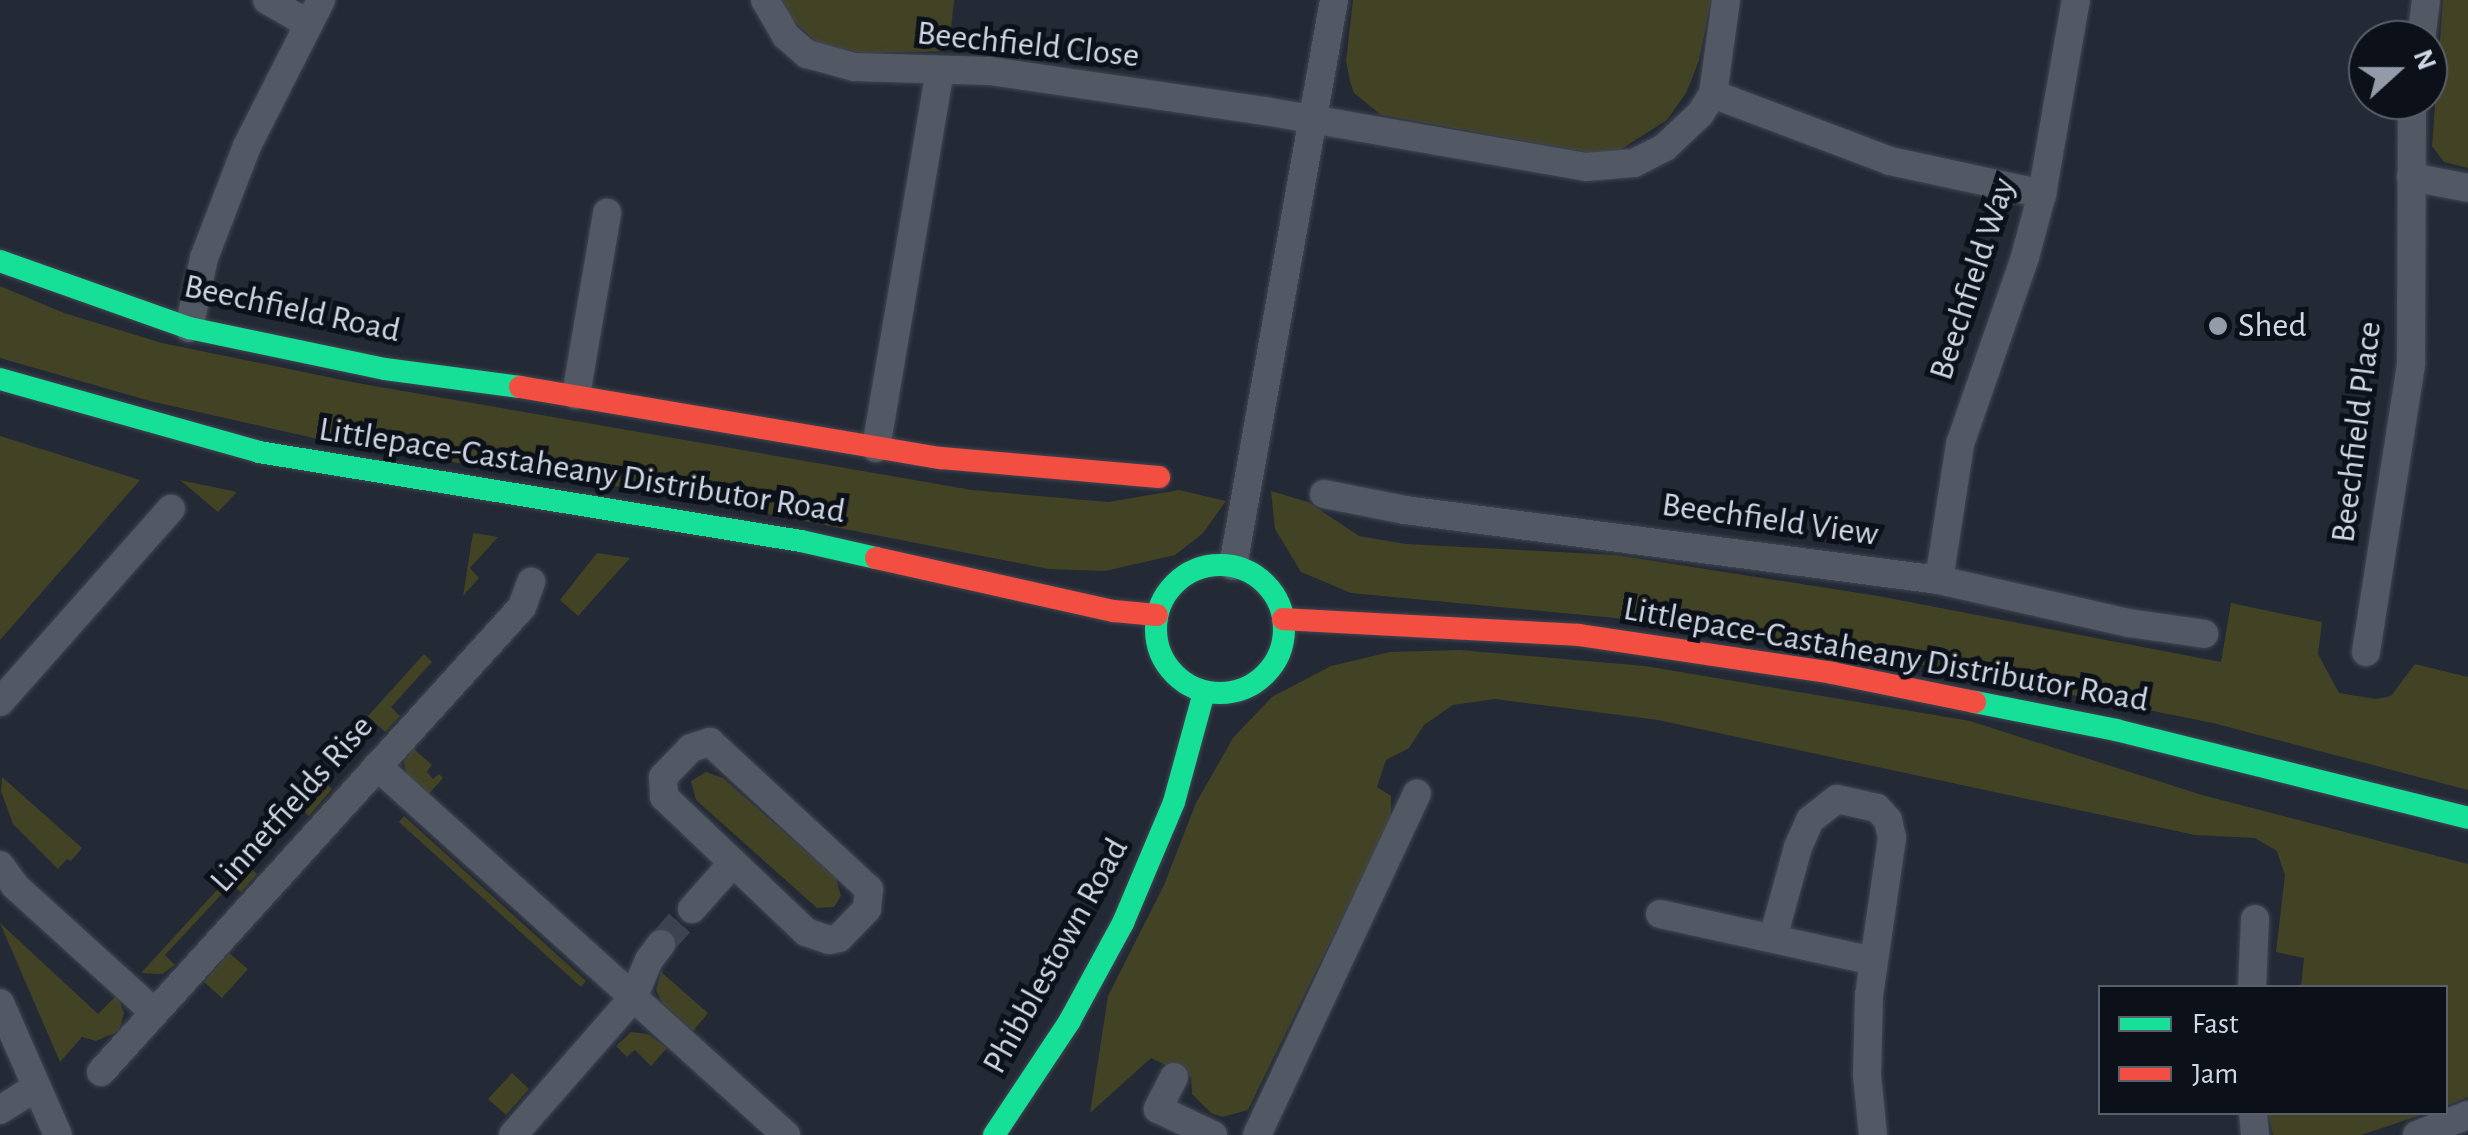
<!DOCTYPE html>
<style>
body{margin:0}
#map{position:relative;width:2468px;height:1135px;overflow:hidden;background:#232935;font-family:"Alegreya Sans",sans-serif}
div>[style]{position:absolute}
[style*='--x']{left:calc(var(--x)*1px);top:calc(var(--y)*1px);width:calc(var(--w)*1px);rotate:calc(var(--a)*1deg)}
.green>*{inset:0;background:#424325}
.street-tunnel>*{height:28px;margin-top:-14px;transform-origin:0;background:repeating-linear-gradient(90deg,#3d4350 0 28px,transparent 0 42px)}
.roads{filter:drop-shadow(0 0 2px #404650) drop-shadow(0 0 2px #404650)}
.street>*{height:28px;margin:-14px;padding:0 14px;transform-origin:14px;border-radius:14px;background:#525964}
.fast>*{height:22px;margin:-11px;padding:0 11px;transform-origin:11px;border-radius:11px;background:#16e098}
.fast>.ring{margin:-11px;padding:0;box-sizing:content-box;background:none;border:22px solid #16e098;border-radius:50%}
.jam>*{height:22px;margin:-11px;padding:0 11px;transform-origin:11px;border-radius:11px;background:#f24e42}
.dots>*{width:28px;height:28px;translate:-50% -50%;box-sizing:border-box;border:5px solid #0b1019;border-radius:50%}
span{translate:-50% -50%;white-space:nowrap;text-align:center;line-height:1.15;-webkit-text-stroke:10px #0b1019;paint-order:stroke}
.street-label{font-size:35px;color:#d0d8e6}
.poi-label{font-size:35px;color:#d0d8e6}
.left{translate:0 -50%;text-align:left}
.legend{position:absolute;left:2098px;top:985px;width:350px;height:130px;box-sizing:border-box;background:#0b1019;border:2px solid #5a606b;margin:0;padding:12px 18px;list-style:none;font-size:30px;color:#d0d8e6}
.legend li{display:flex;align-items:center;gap:20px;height:50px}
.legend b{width:50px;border:2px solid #5a606b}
.north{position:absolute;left:2348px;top:20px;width:100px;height:100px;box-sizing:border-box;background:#0b1019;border:2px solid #5a606b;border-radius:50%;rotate:69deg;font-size:28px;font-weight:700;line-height:40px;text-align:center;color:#d0d8e6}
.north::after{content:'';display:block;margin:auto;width:35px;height:45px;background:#939ba8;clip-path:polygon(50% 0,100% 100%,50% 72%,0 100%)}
</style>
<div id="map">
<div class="green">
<div style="clip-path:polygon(782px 0,954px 0,949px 51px,862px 53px,819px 44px,791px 19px)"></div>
<div style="clip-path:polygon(1353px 0,1711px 0,1699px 61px,1686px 93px,1667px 120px,1618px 151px,1590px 153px,1381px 115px,1354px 93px,1350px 81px,1346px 61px)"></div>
<div style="clip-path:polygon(2443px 0,2468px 0,2468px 168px,2444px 162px,2432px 146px)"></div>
<div style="clip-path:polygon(0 286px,64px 313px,162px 343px,357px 383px,972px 490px,1108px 502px,1179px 490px,1226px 501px,1203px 533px,1175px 555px,1105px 571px,1049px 569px,661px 493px,353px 447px,150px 401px,0 358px)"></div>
<div style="clip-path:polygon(0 436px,140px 480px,0 640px)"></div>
<div style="clip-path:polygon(180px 480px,237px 492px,218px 512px)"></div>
<div style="clip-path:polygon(1271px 491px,1308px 502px,1359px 536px,1406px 544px,1616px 555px,1878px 596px,2221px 662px,2231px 603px,2322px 622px,2318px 654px,2339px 693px,2376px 699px,2391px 696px,2415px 664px,2468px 677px,2468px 790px,2213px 723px,1857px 652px,1626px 619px,1351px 593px,1301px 572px,1275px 529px)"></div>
<div style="clip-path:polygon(473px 533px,498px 537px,470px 568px,479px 578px,463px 596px)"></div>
<div style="clip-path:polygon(597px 553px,630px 558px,578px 616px,560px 600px)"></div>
<div style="clip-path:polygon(1460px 650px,1645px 666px,1970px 721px,2202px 795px,2468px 864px,2468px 1097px,2446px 1106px,2446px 988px,2301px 987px,2304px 958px,2276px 952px,2285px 875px,2277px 851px,2255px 838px,2195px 835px,1658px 720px,1495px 699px,1453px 705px,1424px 725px,1409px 748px,1386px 760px,1377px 787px,1391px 796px,1391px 818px,1248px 1110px,1222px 1117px,1211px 1113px,1192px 1094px,1191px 1077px,1151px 1058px,1090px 1113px,1108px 996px,1164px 885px,1196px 803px,1233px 738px,1272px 697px,1331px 666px,1390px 652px)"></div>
<div style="clip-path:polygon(424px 654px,432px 662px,391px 707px,400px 716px,385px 732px,368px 716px)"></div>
<div style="clip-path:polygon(413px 748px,432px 765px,427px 772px,433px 779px,439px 774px,443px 778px,427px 796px,406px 774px,404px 761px)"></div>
<div style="clip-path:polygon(706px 772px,723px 778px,836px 878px,841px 896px,834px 907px,817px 908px,696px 800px,691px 781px)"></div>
<div style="clip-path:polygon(318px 776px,332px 789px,309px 816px,294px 803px)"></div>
<div style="clip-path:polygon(2px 777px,82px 848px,71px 861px,67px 859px,58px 869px,13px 824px,1px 791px)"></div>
<div style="clip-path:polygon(404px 816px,586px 981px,581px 987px,399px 822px)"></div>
<div style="clip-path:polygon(240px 858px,257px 874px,241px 892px,231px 884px,165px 955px,175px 965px,162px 974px,141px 973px,228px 878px)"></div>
<div style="clip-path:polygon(0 923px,98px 1014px,117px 995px,124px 1013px,119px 1031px,96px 1041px,82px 1037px,60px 1062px)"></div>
<div style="clip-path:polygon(229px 953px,248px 969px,222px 998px,204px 982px)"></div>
<div style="clip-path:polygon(661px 972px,708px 1013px,693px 1031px,662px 1003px,656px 990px)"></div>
<div style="clip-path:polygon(631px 1032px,648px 1034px,667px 1048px,651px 1066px,635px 1050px,627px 1057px,616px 1046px)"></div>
<div style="clip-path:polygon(512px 1073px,529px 1089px,506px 1115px,488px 1099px)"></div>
<div style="clip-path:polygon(2268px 1113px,2268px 1112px,2427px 1113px,2361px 1135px,2273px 1135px)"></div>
</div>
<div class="street-tunnel">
<div style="--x:661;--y:944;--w:47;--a:-48.5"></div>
</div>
<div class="roads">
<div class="street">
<div style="--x:267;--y:0;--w:46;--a:29.9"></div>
<div style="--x:765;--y:0;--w:42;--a:59.7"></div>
<div style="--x:786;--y:36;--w:28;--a:41"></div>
<div style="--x:807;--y:54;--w:49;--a:15.5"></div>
<div style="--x:854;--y:67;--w:136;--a:1.7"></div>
<div style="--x:990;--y:71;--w:278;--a:8.3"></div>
<div style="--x:1265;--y:111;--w:326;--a:9.9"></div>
<div style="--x:1586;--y:167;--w:48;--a:-4.8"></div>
<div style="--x:1634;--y:163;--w:35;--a:-27"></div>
<div style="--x:1665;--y:147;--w:48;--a:-43.3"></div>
<div style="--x:1700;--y:114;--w:24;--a:-57"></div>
<div style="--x:1713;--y:94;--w:95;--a:-82.1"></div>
<div style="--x:2421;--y:40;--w:40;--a:-82.9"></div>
<div style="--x:1713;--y:94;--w:189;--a:20.7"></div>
<div style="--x:1890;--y:161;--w:156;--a:12.2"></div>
<div style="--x:2411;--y:177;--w:58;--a:10.9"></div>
<div style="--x:189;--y:328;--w:72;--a:-77.9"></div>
<div style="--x:204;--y:258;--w:120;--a:-69"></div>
<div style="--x:247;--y:146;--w:164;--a:-63.1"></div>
<div style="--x:576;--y:395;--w:185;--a:-80.3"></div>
<div style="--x:876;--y:448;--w:383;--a:-80.4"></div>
<div style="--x:1324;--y:494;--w:83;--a:11.2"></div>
<div style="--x:1405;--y:510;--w:539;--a:7.47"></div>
<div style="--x:1939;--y:580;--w:195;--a:12.8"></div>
<div style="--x:2129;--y:623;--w:76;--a:8.3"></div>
<div style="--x:1233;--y:566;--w:575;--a:-79.88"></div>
<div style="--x:1939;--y:580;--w:138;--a:-81.2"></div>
<div style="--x:1960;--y:444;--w:198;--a:-70.8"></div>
<div style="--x:2025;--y:257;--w:65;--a:-74.9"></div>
<div style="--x:2042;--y:194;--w:197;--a:-80.1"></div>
<div style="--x:2366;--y:652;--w:291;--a:-81.1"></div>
<div style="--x:2411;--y:364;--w:264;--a:-89.8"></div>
<div style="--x:0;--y:702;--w:258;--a:-48.5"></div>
<div style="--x:710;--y:742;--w:217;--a:42.8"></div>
<div style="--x:869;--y:889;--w:20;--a:96"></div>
<div style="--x:867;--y:909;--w:40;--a:134"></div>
<div style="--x:839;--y:938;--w:10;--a:169"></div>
<div style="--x:829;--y:940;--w:24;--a:-161"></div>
<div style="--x:806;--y:932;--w:196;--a:-136.4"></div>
<div style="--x:664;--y:797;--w:20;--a:-93"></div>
<div style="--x:663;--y:777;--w:40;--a:-46"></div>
<div style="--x:691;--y:748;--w:20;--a:-18"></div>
<div style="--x:377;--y:766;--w:551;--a:42.06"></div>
<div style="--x:0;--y:865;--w:26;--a:54"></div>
<div style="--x:15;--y:886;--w:188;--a:42.2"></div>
<div style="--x:692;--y:909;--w:60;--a:-48.4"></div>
<div style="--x:1660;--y:914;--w:218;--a:12.4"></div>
<div style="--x:1773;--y:938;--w:94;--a:-74.6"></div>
<div style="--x:1798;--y:847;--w:30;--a:-66"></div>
<div style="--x:1810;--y:820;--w:34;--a:-38"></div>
<div style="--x:1837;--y:799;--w:41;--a:12.7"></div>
<div style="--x:1877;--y:808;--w:16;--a:47"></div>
<div style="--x:1888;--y:820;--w:18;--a:77"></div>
<div style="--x:1892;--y:838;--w:159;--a:98.3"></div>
<div style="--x:1869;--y:995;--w:80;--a:91.4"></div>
<div style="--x:1867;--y:1075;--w:60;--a:84.3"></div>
<div style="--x:2252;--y:988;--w:69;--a:-87.5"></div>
<div style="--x:0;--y:1003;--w:144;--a:66.3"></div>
<div style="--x:101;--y:1072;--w:627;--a:-47.84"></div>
<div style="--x:522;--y:607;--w:27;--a:-70"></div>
<div style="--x:1174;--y:1077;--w:36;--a:117"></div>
<div style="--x:1158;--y:1109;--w:61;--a:25.3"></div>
<div style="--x:0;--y:1110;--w:41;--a:-32.2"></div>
<div style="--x:2253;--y:1112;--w:23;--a:85"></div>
<div style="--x:513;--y:1135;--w:182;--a:-48.8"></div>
<div style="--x:633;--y:998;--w:41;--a:-67.2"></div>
<div style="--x:649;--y:960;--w:20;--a:-53"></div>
<div style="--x:1257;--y:1135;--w:377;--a:-64.9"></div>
<div style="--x:2417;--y:1135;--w:55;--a:-21.4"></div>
</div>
<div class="fast">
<div style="--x:0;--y:261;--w:201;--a:19.5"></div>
<div style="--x:189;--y:328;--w:200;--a:11.8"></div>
<div style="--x:385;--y:369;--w:136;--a:7.6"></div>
<div style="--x:0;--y:379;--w:269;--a:15.7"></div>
<div style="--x:259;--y:452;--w:549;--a:9.33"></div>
<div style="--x:801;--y:541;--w:77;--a:12.8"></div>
<div class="ring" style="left:1156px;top:565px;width:106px;height:106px"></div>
<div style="--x:1975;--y:702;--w:144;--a:11.2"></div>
<div style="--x:2116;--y:730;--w:363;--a:14"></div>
<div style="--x:994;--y:1135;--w:136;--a:-56.4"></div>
<div style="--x:1069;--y:1022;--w:113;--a:-61.4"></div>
<div style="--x:1123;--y:923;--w:131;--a:-67.1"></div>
<div style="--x:1174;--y:802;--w:114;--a:-74.7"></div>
</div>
<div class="jam">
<div style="--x:520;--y:387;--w:427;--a:9.6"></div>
<div style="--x:941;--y:458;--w:219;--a:5"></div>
<div style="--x:876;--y:558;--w:244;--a:12.6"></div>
<div style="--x:1114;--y:611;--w:43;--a:5.3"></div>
<div style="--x:1283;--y:619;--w:296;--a:3.1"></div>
<div style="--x:1579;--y:635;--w:256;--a:8.5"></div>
<div style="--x:1832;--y:673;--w:146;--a:11.5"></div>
</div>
</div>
<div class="dots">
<div style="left:2218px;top:326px;background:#939ba8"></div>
</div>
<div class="street-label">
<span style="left:1028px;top:45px;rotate:6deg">Beechfield Close</span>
<span style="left:1973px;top:279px;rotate:-72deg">Beechfield Way</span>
<span style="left:292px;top:309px;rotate:12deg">Beechfield Road</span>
<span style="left:2357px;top:432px;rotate:-83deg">Beechfield Place</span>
<span style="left:582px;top:471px;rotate:9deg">Littlepace-Castaheany Distributor Road</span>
<span style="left:1770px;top:520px;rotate:8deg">Beechfield View</span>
<span style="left:1886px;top:655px;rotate:10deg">Littlepace-Castaheany Distributor Road</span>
<span style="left:292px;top:804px;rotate:-48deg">Linnetfields Rise</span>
<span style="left:1056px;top:956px;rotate:-61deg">Phibblestown Road</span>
</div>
<div class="poi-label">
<span class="left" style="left:2238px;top:326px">Shed</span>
</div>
<ul class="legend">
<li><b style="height:12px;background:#16e098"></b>Fast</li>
<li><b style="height:12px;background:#f24e42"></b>Jam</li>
</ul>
<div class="north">N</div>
</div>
